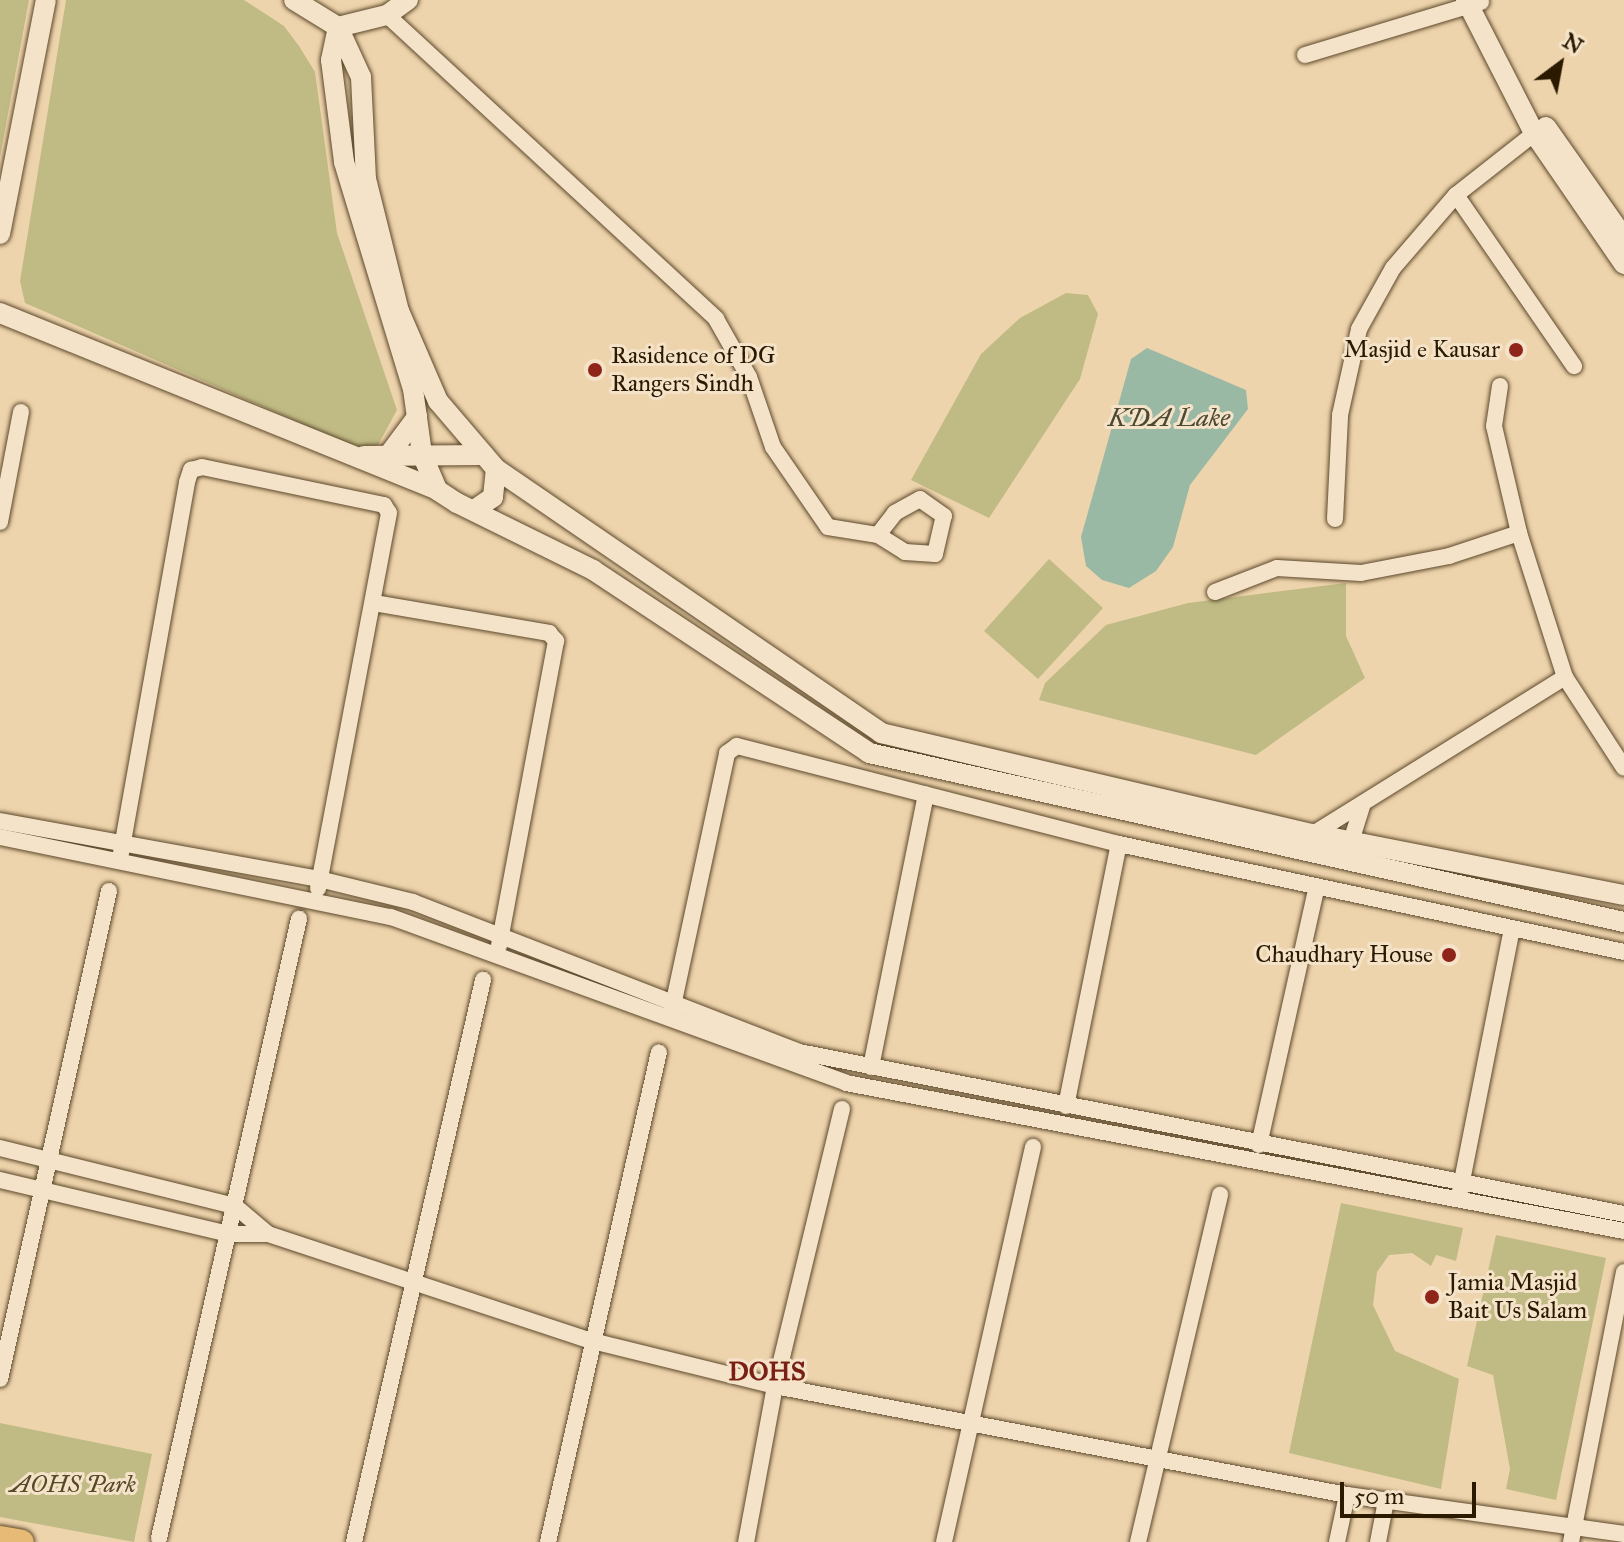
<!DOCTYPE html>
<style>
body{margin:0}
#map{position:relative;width:1624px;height:1542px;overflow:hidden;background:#eed4ac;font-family:"IM FELL Great Primer",serif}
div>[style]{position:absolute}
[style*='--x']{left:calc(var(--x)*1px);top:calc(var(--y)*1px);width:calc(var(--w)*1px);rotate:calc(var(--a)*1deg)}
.green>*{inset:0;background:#c0bb84}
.water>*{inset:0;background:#9ab9a5}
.roads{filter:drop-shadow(0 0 2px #5c482b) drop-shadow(0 0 2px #5c482b)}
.minor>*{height:16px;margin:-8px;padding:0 8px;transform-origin:8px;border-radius:8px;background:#f4e3c9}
.tertiary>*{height:20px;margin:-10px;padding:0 10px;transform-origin:10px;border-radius:10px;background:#f4e3c9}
.primary>*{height:24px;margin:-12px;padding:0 12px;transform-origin:12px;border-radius:12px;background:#e7ba76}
.dots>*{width:22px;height:22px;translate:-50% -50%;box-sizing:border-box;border:4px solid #f4e3c9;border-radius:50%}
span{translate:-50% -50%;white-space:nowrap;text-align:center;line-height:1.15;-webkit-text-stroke:6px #f4e3c9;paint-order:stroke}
.poi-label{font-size:24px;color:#2b1900}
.right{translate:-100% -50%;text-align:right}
.left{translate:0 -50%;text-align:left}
.park-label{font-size:24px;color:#584a28;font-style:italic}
.water-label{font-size:26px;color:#4c4932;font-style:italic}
.neighbourhood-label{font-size:26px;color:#7a1f14;font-weight:700}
.north{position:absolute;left:1520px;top:24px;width:80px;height:80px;-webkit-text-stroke:6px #f4e3c9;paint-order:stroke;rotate:32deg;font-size:22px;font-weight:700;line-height:32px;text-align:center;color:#2b1900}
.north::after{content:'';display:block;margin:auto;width:28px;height:36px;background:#2b1900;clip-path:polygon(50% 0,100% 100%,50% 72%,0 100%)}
.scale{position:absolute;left:1340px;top:1482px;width:136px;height:36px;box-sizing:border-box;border:4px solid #2b1900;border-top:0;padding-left:10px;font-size:24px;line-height:28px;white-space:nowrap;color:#2b1900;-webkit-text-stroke:6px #f4e3c9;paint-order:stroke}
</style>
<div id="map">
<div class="green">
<div style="clip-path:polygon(0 0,29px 0,0 157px)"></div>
<div style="clip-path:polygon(66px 0,244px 0,284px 26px,299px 46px,315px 72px,337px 233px,397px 410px,378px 445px,360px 449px,25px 303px,20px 281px)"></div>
<div style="clip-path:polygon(1066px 293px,1088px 295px,1098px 314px,1080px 379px,989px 518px,911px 480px,981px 354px,1020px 318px)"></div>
<div style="clip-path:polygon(1049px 559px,1103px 608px,1038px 679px,984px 631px)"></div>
<div style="clip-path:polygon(1346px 583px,1346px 636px,1365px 678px,1256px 755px,1039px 700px,1045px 683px,1106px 625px,1188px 603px)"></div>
<div style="clip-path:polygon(1341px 1203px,1463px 1228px,1456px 1261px,1436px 1255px,1431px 1266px,1412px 1253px,1389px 1255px,1377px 1272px,1373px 1305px,1395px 1351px,1459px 1379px,1441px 1489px,1289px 1453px)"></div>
<div style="clip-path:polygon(1496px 1235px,1606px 1258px,1556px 1500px,1506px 1489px,1510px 1469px,1493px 1375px,1467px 1366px)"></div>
<div style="clip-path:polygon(0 1423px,152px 1454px,134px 1542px,0 1517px)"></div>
</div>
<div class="water">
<div style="clip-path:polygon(1147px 348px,1246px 390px,1248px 409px,1190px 485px,1173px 547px,1156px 571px,1129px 588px,1102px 580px,1086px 566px,1081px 537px,1131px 359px)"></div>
</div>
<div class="roads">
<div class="minor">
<div style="--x:387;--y:15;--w:448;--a:42.7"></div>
<div style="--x:716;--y:319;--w:67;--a:60.4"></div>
<div style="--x:749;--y:377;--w:74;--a:71.1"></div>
<div style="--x:773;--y:447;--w:97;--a:55.5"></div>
<div style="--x:828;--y:527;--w:51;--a:9.1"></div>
<div style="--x:878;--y:535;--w:32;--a:32"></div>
<div style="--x:905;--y:552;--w:30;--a:4"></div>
<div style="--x:935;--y:554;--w:39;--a:-77"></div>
<div style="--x:944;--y:516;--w:29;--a:-145"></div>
<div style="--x:920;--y:499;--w:29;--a:151"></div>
<div style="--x:895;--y:513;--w:28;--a:128"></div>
<div style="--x:1305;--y:55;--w:184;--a:-16.8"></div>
<div style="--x:1456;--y:195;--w:208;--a:55.4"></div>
<div style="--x:1500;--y:386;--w:40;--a:98.5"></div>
<div style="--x:1494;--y:426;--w:110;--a:76.8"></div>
<div style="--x:1519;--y:533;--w:151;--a:72.3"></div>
<div style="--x:1565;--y:677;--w:108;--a:57"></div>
<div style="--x:1335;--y:519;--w:104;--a:-87.2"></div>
<div style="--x:1340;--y:415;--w:88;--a:-77.5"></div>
<div style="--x:1359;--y:329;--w:70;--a:-60.9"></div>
<div style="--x:1393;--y:268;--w:96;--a:-49.2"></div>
<div style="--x:1456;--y:195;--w:108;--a:-38.2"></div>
<div style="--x:0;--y:522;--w:112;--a:-79.2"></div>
<div style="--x:1215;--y:592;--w:66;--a:-21.2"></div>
<div style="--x:1277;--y:568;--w:84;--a:3.4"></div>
<div style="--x:1361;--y:573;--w:90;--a:-10.9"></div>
<div style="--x:1449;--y:556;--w:74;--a:-18.2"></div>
<div style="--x:374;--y:603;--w:178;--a:9.7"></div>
<div style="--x:549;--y:633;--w:11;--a:49"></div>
<div style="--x:556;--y:641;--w:310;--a:100.6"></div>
<div style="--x:0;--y:821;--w:324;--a:10.3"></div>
<div style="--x:319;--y:879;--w:97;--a:13.7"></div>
<div style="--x:413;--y:902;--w:414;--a:21.2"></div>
<div style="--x:799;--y:1052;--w:841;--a:11.11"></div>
<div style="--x:0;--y:837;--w:399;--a:11.6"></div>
<div style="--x:391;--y:917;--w:484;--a:20"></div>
<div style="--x:846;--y:1083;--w:792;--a:10.77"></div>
<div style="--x:1311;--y:841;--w:7;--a:-74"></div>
<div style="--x:1313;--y:834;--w:297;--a:-31.9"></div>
<div style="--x:1348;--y:851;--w:50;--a:-72.6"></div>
<div style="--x:121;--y:853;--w:377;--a:-79.9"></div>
<div style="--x:187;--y:482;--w:13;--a:-72"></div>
<div style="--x:191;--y:470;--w:11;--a:-15"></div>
<div style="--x:202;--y:467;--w:186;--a:11.8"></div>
<div style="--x:384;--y:505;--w:9;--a:58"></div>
<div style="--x:389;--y:513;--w:382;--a:100.7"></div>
<div style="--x:671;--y:1015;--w:268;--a:-77.9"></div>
<div style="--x:727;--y:753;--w:12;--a:-35"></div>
<div style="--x:737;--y:746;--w:394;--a:14.4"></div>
<div style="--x:1119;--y:844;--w:516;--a:12.07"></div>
<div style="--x:871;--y:1067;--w:278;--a:-78.6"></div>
<div style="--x:1066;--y:1106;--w:267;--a:-78.6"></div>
<div style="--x:842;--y:1109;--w:285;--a:103.6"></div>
<div style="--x:775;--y:1386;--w:582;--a:10.79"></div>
<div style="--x:1347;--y:1495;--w:280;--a:8"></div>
<div style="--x:1259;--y:1145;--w:262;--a:-77.4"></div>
<div style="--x:0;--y:1148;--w:242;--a:13.9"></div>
<div style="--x:235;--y:1206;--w:43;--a:40.3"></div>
<div style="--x:0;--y:1180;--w:234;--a:13.3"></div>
<div style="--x:228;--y:1234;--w:40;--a:0"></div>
<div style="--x:268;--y:1234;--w:341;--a:18.3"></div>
<div style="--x:592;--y:1341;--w:188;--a:13.8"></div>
<div style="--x:775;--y:1386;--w:159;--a:100.5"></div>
<div style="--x:1460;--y:1191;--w:267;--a:-78.8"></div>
<div style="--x:0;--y:1379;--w:500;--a:-77.41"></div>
<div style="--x:159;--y:1538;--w:635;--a:-77.26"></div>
<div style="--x:354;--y:1542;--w:577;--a:-77.07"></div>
<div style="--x:548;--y:1542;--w:502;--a:-77.24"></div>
<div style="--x:944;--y:1542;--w:405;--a:-77.3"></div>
<div style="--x:1138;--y:1542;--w:357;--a:-76.7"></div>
<div style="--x:1337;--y:1542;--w:48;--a:-78"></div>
<div style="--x:1378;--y:1542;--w:42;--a:-79"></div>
<div style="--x:1571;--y:1542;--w:275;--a:-78.9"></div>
</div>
<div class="tertiary">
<div style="--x:294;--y:0;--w:52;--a:31.5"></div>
<div style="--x:338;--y:27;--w:55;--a:65.3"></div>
<div style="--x:361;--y:77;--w:102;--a:87.2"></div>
<div style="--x:366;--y:179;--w:136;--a:76"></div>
<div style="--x:399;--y:311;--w:98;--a:66.6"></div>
<div style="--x:438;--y:401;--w:89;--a:49.5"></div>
<div style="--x:496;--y:469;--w:467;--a:34.4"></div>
<div style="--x:881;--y:733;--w:444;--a:13.2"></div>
<div style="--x:1313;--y:834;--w:317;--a:11.1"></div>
<div style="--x:1466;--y:0;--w:149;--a:62.9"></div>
<div style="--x:1534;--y:133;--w:159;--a:55.5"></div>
<div style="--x:338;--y:27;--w:34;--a:102"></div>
<div style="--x:331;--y:60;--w:103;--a:82.7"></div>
<div style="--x:344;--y:162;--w:237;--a:73.1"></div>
<div style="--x:413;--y:389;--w:66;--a:82.1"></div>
<div style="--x:422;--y:454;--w:39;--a:67"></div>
<div style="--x:437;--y:490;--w:24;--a:33"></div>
<div style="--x:457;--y:503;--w:152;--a:26.2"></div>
<div style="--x:593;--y:570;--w:331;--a:33.5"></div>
<div style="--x:869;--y:753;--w:774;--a:12.62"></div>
<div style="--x:338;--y:27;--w:50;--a:-13.8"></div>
<div style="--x:387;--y:15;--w:26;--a:-36"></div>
<div style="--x:1546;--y:127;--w:136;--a:54.9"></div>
<div style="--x:0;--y:234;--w:238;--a:-78.9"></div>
<div style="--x:0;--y:313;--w:471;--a:22"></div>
<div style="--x:364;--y:456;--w:120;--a:-0.5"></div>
<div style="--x:388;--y:456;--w:49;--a:-53.4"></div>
<div style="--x:474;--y:510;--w:23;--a:-34"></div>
<div style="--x:493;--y:497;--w:28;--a:-84"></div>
</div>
<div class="primary">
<div style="--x:0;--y:1538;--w:22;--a:10"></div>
</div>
</div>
<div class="dots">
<div style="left:1516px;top:350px;background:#8f2418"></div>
<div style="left:595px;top:370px;background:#8f2418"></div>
<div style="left:1449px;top:955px;background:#8f2418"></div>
<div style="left:1432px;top:1297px;background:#8f2418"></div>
</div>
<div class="poi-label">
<span class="right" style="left:1500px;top:350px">Masjid e Kausar</span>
<span class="left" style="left:611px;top:370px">Rasidence of DG<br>Rangers Sindh</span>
<span class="right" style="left:1433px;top:955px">Chaudhary House</span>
<span class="left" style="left:1448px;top:1297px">Jamia Masjid<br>Bait Us Salam</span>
</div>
<div class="park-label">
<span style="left:73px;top:1485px">AOHS Park</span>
</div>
<div class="water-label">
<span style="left:1169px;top:418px">KDA Lake</span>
</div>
<div class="neighbourhood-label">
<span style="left:767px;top:1372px">DOHS</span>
</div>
<div class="north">N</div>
<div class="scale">50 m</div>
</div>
